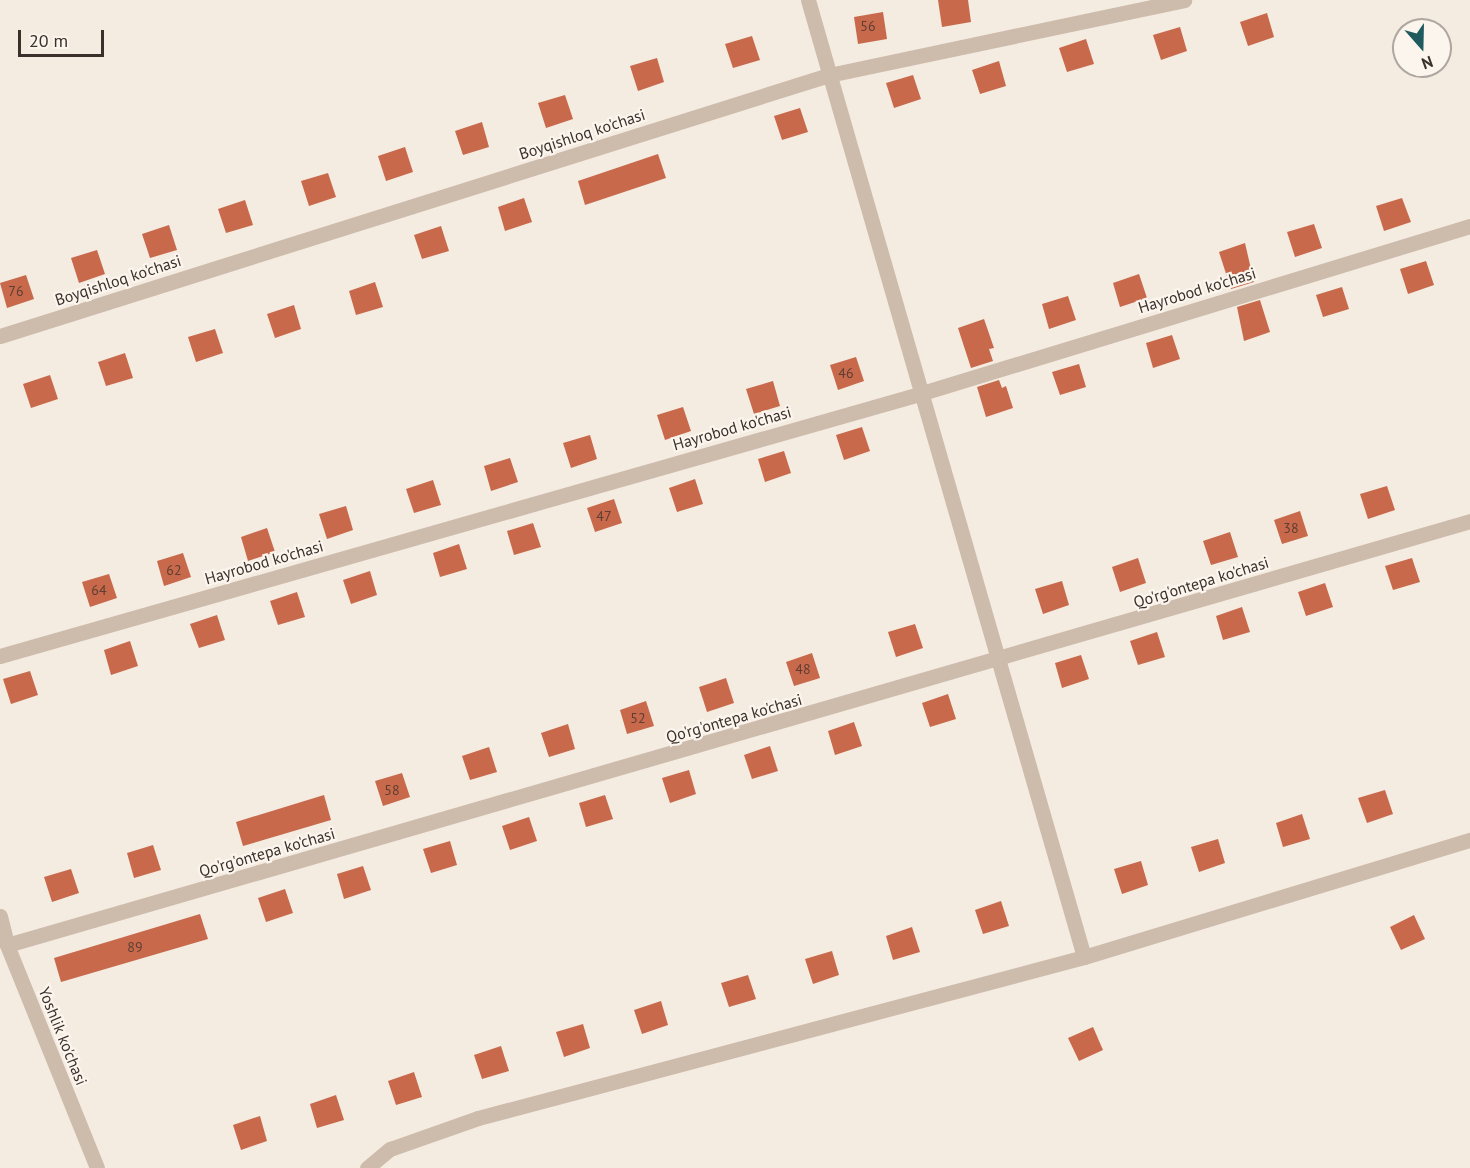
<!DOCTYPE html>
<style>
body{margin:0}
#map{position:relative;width:1470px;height:1168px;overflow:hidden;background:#f4ebe1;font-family:"PT Sans",sans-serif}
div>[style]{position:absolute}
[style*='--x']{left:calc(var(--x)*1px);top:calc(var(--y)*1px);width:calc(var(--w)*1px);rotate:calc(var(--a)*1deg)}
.building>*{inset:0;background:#c8694b}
.minor>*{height:15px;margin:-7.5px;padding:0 7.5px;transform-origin:7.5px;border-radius:7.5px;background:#cdbbac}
span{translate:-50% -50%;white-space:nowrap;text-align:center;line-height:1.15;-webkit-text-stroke:4.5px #fbf5ee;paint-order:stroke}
.number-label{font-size:14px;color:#5e3e33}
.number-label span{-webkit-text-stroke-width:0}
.street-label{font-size:16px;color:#3b302b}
.north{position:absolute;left:1392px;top:18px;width:60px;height:60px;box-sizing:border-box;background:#fbf5ee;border:2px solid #aea6a0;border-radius:50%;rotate:160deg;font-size:16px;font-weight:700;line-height:24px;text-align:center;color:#3b302b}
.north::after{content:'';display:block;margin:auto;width:21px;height:27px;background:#1f5a5e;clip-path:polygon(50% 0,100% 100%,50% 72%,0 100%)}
.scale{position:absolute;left:18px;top:30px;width:86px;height:27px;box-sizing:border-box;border:3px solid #3b302b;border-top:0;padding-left:8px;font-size:18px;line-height:21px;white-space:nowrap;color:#3b302b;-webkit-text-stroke:4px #fbf5ee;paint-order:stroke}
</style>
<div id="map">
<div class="building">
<div style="clip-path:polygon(938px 0,968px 0,971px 22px,942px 27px)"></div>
<div style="clip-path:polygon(883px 12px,887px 39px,858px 44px,854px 17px)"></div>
<div style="clip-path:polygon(1267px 13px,1274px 37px,1248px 46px,1240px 22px)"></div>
<div style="clip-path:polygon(1180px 27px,1187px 51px,1161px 60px,1153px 35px)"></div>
<div style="clip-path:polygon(752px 36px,760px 60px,733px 68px,725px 44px)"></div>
<div style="clip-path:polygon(1086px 39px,1094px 64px,1067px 72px,1059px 48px)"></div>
<div style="clip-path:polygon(657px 58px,664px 82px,638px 91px,630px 66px)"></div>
<div style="clip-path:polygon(999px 61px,1006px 86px,980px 94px,972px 70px)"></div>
<div style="clip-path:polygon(913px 75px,921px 99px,894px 108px,886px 83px)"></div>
<div style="clip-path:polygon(565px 95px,573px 119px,546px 128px,538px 103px)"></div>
<div style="clip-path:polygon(800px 108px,808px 132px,782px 140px,774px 116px)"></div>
<div style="clip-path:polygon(482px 122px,489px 147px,463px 155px,455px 131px)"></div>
<div style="clip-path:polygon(405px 147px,413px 172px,386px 181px,378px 156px)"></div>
<div style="clip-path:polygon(658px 154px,666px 178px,585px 205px,578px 181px)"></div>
<div style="clip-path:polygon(328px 173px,336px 197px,309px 206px,301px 181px)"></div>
<div style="clip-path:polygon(524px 198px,532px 222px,505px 231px,498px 207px)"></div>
<div style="clip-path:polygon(1402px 198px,1411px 222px,1384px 231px,1376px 206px)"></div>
<div style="clip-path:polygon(245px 200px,253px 225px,226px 233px,218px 209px)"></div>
<div style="clip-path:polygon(1314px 224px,1322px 248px,1295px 257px,1287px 232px)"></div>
<div style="clip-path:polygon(169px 225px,177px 250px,150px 258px,142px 234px)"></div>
<div style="clip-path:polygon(441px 226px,449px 251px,422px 259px,414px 235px)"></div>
<div style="clip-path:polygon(1245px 243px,1254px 282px,1231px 289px,1219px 252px)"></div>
<div style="clip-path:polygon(97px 250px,105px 274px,79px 283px,71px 258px)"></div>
<div style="clip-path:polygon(1426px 261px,1434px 285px,1408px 294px,1400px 269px)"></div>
<div style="clip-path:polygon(1139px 274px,1147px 298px,1120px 307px,1113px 283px)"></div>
<div style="clip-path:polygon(26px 275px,34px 299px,7px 308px,0 283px)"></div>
<div style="clip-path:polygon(375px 282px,383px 307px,356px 315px,349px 291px)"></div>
<div style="clip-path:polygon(1342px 287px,1349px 309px,1323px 317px,1316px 295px)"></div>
<div style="clip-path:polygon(1068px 296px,1076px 320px,1049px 329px,1042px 304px)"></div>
<div style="clip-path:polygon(1260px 300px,1270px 332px,1244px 341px,1237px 307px)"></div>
<div style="clip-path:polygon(294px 305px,301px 329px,275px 338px,267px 314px)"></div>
<div style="clip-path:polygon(984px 319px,994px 348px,989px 349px,993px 361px,971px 368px,958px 328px)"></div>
<div style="clip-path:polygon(215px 329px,223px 353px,196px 362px,188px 337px)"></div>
<div style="clip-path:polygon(1172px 335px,1180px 359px,1153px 368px,1146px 343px)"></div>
<div style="clip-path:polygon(125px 353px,133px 378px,106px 386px,98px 362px)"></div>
<div style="clip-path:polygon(856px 357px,864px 381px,838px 390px,830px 365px)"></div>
<div style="clip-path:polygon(1079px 364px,1086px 387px,1060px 395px,1052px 372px)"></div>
<div style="clip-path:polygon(50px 375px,58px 399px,31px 408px,23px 384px)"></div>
<div style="clip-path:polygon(999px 380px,1002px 388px,1006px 386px,1013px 408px,986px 417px,977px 387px)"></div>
<div style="clip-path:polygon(773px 381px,780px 406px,754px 414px,746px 389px)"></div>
<div style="clip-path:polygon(683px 407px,691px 431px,665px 440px,657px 415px)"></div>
<div style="clip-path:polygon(862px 427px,870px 451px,844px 460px,836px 435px)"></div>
<div style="clip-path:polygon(590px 435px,597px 459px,571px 468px,563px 443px)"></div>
<div style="clip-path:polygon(784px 451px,791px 473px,765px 482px,758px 459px)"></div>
<div style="clip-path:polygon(510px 458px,518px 482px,491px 491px,484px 466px)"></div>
<div style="clip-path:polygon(695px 479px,703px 504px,677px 512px,669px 488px)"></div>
<div style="clip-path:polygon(433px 480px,441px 505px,414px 513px,406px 489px)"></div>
<div style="clip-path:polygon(1387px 486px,1395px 510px,1368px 519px,1360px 494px)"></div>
<div style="clip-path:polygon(614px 499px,622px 523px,595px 532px,587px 508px)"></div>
<div style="clip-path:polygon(346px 506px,353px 530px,327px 539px,319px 514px)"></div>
<div style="clip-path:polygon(1300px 511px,1308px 536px,1282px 544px,1274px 520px)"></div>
<div style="clip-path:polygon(533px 523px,541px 547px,514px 555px,507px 531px)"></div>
<div style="clip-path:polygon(267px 528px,275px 552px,248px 561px,241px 537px)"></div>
<div style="clip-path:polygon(1230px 532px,1238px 557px,1211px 565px,1203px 541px)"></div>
<div style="clip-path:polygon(459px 544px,467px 569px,440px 577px,433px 553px)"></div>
<div style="clip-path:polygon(183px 553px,191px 577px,164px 586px,157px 561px)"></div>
<div style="clip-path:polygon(1138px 558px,1146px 583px,1120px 592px,1112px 567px)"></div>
<div style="clip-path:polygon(1412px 558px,1420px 582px,1393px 590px,1385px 566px)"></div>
<div style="clip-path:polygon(370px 571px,377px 595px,351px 604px,343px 580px)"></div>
<div style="clip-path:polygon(109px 574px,117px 598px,90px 607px,82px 582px)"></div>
<div style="clip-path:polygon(1062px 581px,1069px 605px,1043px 614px,1035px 589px)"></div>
<div style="clip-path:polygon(1325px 583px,1333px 607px,1306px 616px,1298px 592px)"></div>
<div style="clip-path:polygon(297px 592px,305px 617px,278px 625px,270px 601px)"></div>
<div style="clip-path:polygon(1242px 607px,1250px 632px,1223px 640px,1216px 616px)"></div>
<div style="clip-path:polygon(217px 615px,225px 640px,199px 648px,190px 624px)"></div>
<div style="clip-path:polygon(915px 624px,923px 648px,896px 657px,888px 632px)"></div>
<div style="clip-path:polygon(1157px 632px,1165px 657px,1138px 665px,1130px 641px)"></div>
<div style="clip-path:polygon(130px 641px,138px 666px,111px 675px,104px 650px)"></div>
<div style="clip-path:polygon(812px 653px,820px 678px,794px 686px,786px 662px)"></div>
<div style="clip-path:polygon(1081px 655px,1089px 679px,1062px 688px,1055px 663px)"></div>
<div style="clip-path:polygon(30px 671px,38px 695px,11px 704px,3px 679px)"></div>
<div style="clip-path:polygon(726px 678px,734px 703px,707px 712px,699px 687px)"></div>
<div style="clip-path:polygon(948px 694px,956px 719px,930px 727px,922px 703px)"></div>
<div style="clip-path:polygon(646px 701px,654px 726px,627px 734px,620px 710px)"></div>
<div style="clip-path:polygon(854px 722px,862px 746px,835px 755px,828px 731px)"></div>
<div style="clip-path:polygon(568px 724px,575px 749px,549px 757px,541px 733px)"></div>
<div style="clip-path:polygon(770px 746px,778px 771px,752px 779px,744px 755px)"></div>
<div style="clip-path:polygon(489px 747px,497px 772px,470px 780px,462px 756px)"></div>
<div style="clip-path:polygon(689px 770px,696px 794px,670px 803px,662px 778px)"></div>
<div style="clip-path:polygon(402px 773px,410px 797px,383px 806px,375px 781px)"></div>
<div style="clip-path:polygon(1385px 790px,1393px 814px,1367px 823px,1358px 798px)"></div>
<div style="clip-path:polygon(324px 795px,331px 820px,243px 846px,236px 822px)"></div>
<div style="clip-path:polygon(605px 795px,613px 819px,586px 827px,579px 803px)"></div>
<div style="clip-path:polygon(1302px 814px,1310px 839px,1283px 847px,1276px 823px)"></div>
<div style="clip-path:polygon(529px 817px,537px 841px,510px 850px,502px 826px)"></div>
<div style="clip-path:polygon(1218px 839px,1225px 863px,1199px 872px,1191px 847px)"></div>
<div style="clip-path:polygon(450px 841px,457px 865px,431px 873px,423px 849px)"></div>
<div style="clip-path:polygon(153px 845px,161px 870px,134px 878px,127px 853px)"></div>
<div style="clip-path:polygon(1141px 861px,1148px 885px,1122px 894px,1114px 869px)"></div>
<div style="clip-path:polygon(363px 866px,371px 890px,344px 899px,337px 874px)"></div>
<div style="clip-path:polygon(71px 869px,79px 893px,52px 902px,44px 877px)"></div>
<div style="clip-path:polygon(285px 889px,293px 913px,266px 922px,258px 898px)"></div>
<div style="clip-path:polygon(1001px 901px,1009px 926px,983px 934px,975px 910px)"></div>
<div style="clip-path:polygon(200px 914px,208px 939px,61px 982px,54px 958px)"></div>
<div style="clip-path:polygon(1414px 915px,1425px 939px,1401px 950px,1390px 927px)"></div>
<div style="clip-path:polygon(912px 927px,920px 952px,893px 960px,886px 936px)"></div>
<div style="clip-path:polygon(832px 951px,839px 975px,813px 984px,805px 959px)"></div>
<div style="clip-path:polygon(748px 975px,756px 999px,729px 1007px,721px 983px)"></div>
<div style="clip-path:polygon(661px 1001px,668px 1025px,642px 1034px,634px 1010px)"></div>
<div style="clip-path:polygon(583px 1024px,590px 1048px,564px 1057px,556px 1032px)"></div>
<div style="clip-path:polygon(1093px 1027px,1103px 1050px,1079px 1061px,1068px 1038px)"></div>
<div style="clip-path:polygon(501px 1046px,509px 1071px,482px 1079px,474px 1055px)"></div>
<div style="clip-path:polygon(414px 1072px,422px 1097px,396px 1105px,388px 1081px)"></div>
<div style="clip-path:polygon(336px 1095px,344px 1120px,317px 1128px,310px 1104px)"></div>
<div style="clip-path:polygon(260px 1116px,267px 1141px,241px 1150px,233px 1125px)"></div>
</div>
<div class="minor">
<div style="--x:808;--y:0;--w:996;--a:73.91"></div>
<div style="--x:0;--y:336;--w:869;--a:-17.48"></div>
<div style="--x:829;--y:75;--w:363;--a:-11.9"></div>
<div style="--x:0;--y:656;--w:956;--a:-15.91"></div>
<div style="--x:919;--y:394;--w:576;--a:-16.96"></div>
<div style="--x:0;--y:916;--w:30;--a:76"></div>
<div style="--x:7;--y:945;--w:240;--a:68"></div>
<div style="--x:7;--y:945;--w:1523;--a:-16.16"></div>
<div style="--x:367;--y:1168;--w:30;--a:-40"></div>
<div style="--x:390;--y:1149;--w:93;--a:-19.4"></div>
<div style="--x:478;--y:1118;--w:627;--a:-14.88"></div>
<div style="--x:1084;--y:957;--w:403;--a:-16.9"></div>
</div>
<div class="number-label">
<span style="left:868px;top:26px">56</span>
<span style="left:16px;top:291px">76</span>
<span style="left:846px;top:373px">46</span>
<span style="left:604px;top:516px">47</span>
<span style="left:1291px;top:528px">38</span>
<span style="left:174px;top:570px">62</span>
<span style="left:99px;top:590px">64</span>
<span style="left:803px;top:669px">48</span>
<span style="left:638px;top:718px">52</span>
<span style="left:392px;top:790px">58</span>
<span style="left:135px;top:947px">89</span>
</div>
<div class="street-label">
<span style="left:582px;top:134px;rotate:-18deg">Boyqishloq ko'chasi</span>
<span style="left:118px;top:280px;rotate:-18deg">Boyqishloq ko'chasi</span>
<span style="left:1197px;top:290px;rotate:-17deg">Hayrobod ko'chasi</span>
<span style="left:732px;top:428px;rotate:-16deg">Hayrobod ko'chasi</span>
<span style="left:264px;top:562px;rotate:-16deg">Hayrobod ko'chasi</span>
<span style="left:1201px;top:582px;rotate:-17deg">Qo'rg'ontepa ko'chasi</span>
<span style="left:734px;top:718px;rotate:-16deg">Qo'rg'ontepa ko'chasi</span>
<span style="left:267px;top:852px;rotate:-16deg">Qo'rg'ontepa ko'chasi</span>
<span style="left:63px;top:1036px;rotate:68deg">Yoshlik ko'chasi</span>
</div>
<div class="north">N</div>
<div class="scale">20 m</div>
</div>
